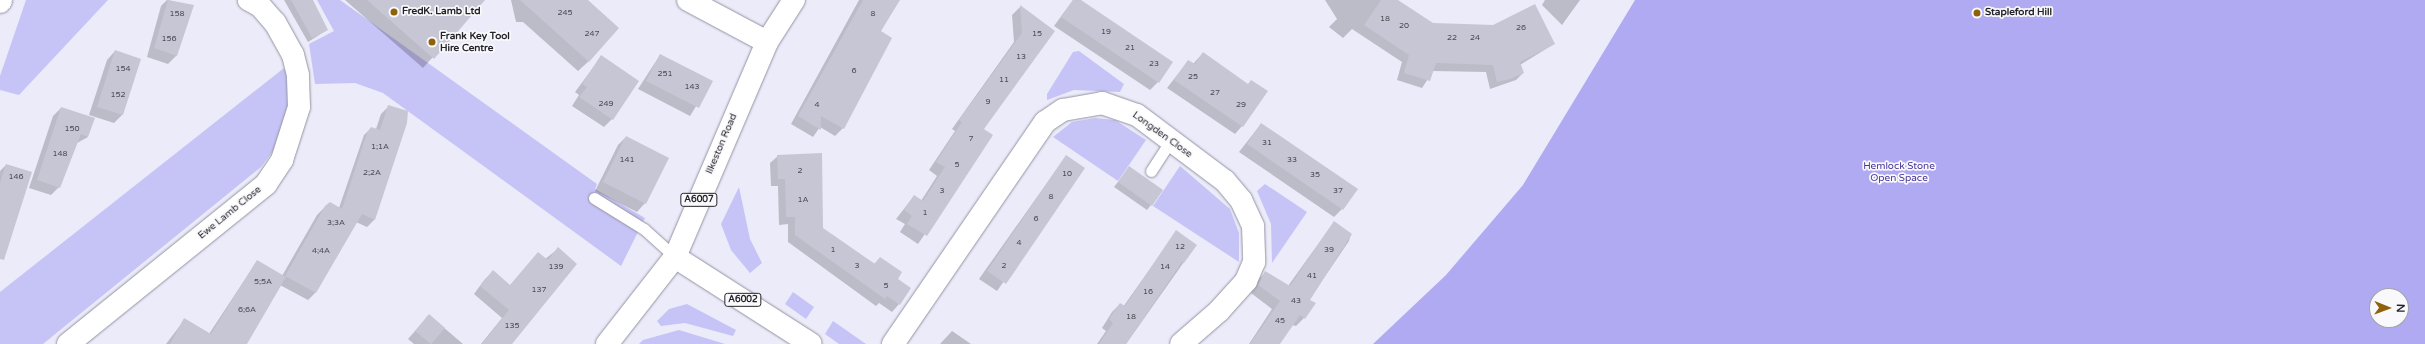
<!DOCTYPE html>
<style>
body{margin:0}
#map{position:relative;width:2425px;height:344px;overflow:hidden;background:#ebebfa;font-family:"Varela Round",sans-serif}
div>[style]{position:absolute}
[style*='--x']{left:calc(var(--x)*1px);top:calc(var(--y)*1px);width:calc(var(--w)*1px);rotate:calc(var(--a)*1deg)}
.green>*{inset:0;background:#c6c4f6}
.forest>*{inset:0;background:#afaaf1}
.shadow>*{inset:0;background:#0003}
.building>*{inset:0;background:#c6c6d5}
.roads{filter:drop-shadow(0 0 1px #9493a1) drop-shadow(0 0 1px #9493a1)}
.lane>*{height:11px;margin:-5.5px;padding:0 5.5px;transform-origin:5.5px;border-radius:5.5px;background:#fff}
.street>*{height:22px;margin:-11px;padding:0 11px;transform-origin:11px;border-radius:11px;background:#fff}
.secondary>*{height:22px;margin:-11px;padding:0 11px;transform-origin:11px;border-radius:11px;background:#fff}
.primary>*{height:22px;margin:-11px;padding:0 11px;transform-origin:11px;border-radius:11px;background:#fff}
.dots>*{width:11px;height:11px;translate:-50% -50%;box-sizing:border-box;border:2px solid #f9f9fc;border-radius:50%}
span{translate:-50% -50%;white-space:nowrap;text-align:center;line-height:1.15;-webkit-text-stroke:3.5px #f9f9fc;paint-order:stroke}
.number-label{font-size:8px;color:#4c4c54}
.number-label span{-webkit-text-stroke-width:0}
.shield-label span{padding:1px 3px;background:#f9f9fc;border:1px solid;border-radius:3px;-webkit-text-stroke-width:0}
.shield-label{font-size:9px;color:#232329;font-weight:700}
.poi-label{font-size:10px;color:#232329;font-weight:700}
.left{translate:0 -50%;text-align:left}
.street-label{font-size:10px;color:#232329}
.park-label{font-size:10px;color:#483498}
.north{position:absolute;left:2369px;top:288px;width:40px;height:40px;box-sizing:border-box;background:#f9f9fc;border:1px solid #a3a3a8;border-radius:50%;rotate:91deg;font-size:11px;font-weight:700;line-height:16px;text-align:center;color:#232329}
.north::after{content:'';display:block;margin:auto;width:14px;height:18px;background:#8f6209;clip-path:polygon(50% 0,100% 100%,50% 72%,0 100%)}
</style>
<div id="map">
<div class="green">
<div style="clip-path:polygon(26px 0,108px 0,19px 95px,0 90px,0 76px)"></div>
<div style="clip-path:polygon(317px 0,340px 0,597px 184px,595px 189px,645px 218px,621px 266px,383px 93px,355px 83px,315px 84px,309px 44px,334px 31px)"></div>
<div style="clip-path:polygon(1079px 51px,1124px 84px,1120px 92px,1074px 90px,1047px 100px,1047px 94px,1073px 52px)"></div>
<div style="clip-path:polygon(284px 68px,289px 83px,288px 119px,274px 150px,261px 167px,43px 344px,0 344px,0 292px)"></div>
<div style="clip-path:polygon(1095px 118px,1115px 120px,1146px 140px,1118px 181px,1053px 137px,1072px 122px)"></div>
<div style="clip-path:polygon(1180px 166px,1230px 209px,1239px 233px,1239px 262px,1153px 206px)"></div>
<div style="clip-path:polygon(1265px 184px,1307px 212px,1272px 263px,1271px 224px,1257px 191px)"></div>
<div style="clip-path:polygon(739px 187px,750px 239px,762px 263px,750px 273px,731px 250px,721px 224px)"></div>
<div style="clip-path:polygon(793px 292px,814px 307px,806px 319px,785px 304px)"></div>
<div style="clip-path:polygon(687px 304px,736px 330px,733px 336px,685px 323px,661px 326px,657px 321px,669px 309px)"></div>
<div style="clip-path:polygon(833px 321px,866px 344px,839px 344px,825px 334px)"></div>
<div style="clip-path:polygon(679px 330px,725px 344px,639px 344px,643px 340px)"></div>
</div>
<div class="forest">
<div style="clip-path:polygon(evenodd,1635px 0,2425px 0,2425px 344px,1373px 344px,1446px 275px,1523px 185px,1635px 0,2377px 296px,2401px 296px,2401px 320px,2377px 320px,2377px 296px)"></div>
</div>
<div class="shadow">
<div style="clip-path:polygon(167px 0,193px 6px,176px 56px,168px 64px,147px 57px,161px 6px)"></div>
<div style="clip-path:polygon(284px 0,311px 0,327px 30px,308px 42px)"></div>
<div style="clip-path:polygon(345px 0,484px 0,423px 68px)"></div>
<div style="clip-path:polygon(511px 0,587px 0,589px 61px,578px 71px,523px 22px,516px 22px)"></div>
<div style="clip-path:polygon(859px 0,899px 0,880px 32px,890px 38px,843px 128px,835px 136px,820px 127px,813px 137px,791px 124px)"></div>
<div style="clip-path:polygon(1073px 0,1079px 0,1158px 82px,1150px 90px,1054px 26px)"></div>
<div style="clip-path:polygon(1325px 0,1396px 0,1433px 24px,1554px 44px,1520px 65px,1523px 73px,1516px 80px,1490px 89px,1486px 72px,1433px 71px,1422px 88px,1397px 80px,1402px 62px,1352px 29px,1343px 38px,1329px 27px,1337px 19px)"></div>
<div style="clip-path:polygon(1545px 0,1580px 0,1562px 25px,1542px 5px)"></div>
<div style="clip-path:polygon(1020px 7px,1054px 31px,982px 129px,992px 136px,918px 244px,900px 232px,905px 224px,896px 219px,914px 196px,921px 201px,937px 176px,929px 170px,955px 131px,952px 129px,1014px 42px,1012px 15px)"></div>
<div style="clip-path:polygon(115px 51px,122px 115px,114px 123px,89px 115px,107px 60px)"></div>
<div style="clip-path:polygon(1203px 53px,1242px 126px,1235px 134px,1167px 88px,1188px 61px,1193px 64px)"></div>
<div style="clip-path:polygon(660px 55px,711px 82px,690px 116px,638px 89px)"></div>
<div style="clip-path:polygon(601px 57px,612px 119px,604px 127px,572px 106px,579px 95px,575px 92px)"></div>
<div style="clip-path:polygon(388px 107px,374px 220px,367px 227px,356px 222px,315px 293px,308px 300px,280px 285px,246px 344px,166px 344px,185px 319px,209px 334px,257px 261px,282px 276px,317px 215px,325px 207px,339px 208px,364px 135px,371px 128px,376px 129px,381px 114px)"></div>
<div style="clip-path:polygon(61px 108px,88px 137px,77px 143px,59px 187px,51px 195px,29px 188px,53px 116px)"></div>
<div style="clip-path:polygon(1261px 124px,1342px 209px,1334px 217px,1239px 152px)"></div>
<div style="clip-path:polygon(626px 137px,645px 203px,637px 212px,595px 191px,618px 145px)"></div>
<div style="clip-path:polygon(778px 156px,822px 229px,874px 264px,880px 258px,899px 304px,892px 312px,879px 303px,876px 306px,788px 242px,788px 224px,779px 225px,778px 186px,771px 186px,770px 163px)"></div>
<div style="clip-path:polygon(1066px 156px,1084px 168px,997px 291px,979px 279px)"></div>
<div style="clip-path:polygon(6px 165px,0 242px,0 171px)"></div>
<div style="clip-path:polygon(1129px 168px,1162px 191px,1147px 210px,1114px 187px)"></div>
<div style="clip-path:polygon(1334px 222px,1351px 234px,1349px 241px,1309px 300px,1304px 318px,1296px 326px,1292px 325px,1279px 344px,1249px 344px,1272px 309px,1251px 293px,1258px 280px,1266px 272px,1288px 286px)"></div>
<div style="clip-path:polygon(1176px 232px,1196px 245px,1126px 344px,1097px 344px,1106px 331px,1102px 328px,1112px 312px,1120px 304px,1123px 307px)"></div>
<div style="clip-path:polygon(558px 249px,511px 344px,481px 344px,502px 318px,474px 294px,485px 279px,493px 272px,510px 286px)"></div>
<div style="clip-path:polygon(429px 315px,463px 344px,414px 344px,408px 339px)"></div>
<div style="clip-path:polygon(952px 331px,971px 344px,940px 344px)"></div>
</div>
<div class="building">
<div style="clip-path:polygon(168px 0,194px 5px,177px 56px,154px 48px)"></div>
<div style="clip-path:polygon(291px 0,313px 0,328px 30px,312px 38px)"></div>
<div style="clip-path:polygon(367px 0,485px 0,434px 59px)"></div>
<div style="clip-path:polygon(520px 0,588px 0,619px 28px,589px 62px)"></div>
<div style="clip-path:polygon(863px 0,900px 0,881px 31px,892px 38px,844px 129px,821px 116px,821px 130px,798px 116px)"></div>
<div style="clip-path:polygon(1073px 0,1081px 0,1173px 62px,1159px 83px,1061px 17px)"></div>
<div style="clip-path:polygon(1381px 0,1398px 0,1433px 23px,1464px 24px,1493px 25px,1535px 4px,1555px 44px,1520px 62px,1524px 73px,1510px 79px,1497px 82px,1493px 65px,1436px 63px,1430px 81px,1404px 73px,1409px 55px,1364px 25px)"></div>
<div style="clip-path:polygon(1020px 5px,1055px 31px,984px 129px,993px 135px,927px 236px,907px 224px,912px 216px,904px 210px,914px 195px,923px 201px,945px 167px,936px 162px,962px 122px,959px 120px,1022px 33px)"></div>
<div style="clip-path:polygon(115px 50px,141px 59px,123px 115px,97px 107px)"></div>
<div style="clip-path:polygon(1203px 52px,1248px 84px,1251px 80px,1268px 91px,1243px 127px,1174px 80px,1188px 60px,1195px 64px)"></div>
<div style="clip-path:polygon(660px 54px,713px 81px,699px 108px,646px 81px)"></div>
<div style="clip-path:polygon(601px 55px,639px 81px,613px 120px,579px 97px,587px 87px,582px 84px)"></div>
<div style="clip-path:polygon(388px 105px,408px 111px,407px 123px,375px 220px,362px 214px,316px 293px,285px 276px,325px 206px,330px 202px,342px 209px,367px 133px,371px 127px,380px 130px)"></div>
<div style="clip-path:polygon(61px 107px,95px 118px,88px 137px,81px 134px,60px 188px,37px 180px)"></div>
<div style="clip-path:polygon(1261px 123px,1358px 189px,1343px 210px,1247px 144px)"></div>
<div style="clip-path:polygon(626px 136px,669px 158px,646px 204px,603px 182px)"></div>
<div style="clip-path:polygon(822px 153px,823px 228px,875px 264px,880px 257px,902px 272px,898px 279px,911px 288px,900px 305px,887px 296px,885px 299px,795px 235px,795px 217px,786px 217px,785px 179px,778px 179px,777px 155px)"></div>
<div style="clip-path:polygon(1066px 155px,1085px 168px,1006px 284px,987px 271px)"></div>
<div style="clip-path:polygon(6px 164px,32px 172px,4px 260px,0 259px,0 183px)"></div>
<div style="clip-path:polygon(1129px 166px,1163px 190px,1152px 206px,1118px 182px)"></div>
<div style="clip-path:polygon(1334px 221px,1352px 234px,1310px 300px,1316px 303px,1305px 319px,1300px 315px,1280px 344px,1250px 344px,1280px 301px,1258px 285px,1265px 271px,1290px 286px)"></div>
<div style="clip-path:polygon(1176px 230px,1197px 245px,1184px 263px,1182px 262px,1126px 344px,1099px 344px,1113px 323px,1109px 319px,1120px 303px,1125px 306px)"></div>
<div style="clip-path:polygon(558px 247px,577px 264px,512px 344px,482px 344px,509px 310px,480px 286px,493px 270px,510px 285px,538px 252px,548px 260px)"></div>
<div style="clip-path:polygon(257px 260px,286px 277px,247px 344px,170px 344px,184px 318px,211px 334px)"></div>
<div style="clip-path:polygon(429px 314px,445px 328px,431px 344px,415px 331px)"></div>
</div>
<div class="roads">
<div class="lane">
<div style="--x:1151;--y:171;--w:37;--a:-57"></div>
<div style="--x:594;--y:198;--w:59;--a:31.8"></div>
<div style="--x:644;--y:229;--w:42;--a:42.1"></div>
</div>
<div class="street">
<div style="--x:68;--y:344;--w:255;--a:-38.9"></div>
<div style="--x:266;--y:184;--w:29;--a:-56"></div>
<div style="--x:282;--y:160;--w:56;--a:-72.2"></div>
<div style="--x:299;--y:107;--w:32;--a:-92"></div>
<div style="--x:298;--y:75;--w:21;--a:-104"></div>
<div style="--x:293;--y:55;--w:37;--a:-119"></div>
<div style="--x:275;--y:23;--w:23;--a:-131"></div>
<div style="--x:260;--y:6;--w:13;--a:-151"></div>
<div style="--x:893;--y:344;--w:269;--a:-55.6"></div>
<div style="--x:1045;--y:122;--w:22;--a:-34"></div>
<div style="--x:1063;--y:110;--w:40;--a:-10"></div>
<div style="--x:1102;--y:103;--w:37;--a:19"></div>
<div style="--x:1137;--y:115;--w:110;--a:36.9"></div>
<div style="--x:1225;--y:181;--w:25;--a:50"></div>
<div style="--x:1241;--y:200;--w:29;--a:65"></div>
<div style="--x:1253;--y:226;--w:36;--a:88"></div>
<div style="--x:1254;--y:262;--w:21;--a:113"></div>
<div style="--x:1246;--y:281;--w:40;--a:132"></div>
<div style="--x:1219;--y:311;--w:50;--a:139"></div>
</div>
<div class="secondary">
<div style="--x:688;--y:0;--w:89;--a:28"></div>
<div style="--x:0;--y:2;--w:2;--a:-63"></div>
</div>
<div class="primary">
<div style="--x:675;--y:257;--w:161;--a:32.6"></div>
<div style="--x:607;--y:344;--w:110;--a:-52"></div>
<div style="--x:675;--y:257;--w:234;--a:-66.8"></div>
<div style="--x:767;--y:42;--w:50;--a:-57.3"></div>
</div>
</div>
<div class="dots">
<div style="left:394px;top:12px;background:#8f6209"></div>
<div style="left:1977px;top:13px;background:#8f6209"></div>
<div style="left:432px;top:42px;background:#8f6209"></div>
</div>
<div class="number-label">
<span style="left:565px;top:13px">245</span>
<span style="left:177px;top:14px">158</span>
<span style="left:873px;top:14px">8</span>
<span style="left:1385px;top:19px">18</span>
<span style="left:1404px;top:26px">20</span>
<span style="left:1521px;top:28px">26</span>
<span style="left:1106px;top:32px">19</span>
<span style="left:592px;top:34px">247</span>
<span style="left:1037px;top:34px">15</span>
<span style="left:1452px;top:38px">22</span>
<span style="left:1475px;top:38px">24</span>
<span style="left:169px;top:39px">156</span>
<span style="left:1130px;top:48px">21</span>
<span style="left:1021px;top:57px">13</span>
<span style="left:1154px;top:64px">23</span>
<span style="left:123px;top:69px">154</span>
<span style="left:854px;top:71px">6</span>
<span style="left:665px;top:74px">251</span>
<span style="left:1193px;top:77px">25</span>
<span style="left:1004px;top:80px">11</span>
<span style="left:692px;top:87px">143</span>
<span style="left:1215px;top:93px">27</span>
<span style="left:118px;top:95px">152</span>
<span style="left:988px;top:102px">9</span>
<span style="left:606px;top:104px">249</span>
<span style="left:817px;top:105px">4</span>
<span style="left:1241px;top:105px">29</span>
<span style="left:72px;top:129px">150</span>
<span style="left:971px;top:139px">7</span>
<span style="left:1267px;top:143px">31</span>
<span style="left:380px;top:147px">1;1A</span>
<span style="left:60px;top:154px">148</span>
<span style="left:627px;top:160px">141</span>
<span style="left:1292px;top:160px">33</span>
<span style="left:957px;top:165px">5</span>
<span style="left:800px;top:171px">2</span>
<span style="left:372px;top:173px">2;2A</span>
<span style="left:1067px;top:174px">10</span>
<span style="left:1315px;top:175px">35</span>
<span style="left:16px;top:177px">146</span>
<span style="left:942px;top:191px">3</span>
<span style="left:1338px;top:191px">37</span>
<span style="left:1051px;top:197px">8</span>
<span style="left:803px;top:200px">1A</span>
<span style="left:925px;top:213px">1</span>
<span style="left:1036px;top:219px">6</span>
<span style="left:336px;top:223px">3;3A</span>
<span style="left:1019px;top:243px">4</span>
<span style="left:1180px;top:247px">12</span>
<span style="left:833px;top:250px">1</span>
<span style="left:1329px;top:250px">39</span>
<span style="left:321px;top:251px">4;4A</span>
<span style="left:857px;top:266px">3</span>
<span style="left:1004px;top:266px">2</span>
<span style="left:556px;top:267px">139</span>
<span style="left:1165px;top:267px">14</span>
<span style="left:1312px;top:276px">41</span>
<span style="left:263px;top:282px">5;5A</span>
<span style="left:886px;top:286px">5</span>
<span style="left:539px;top:290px">137</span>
<span style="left:1148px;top:292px">16</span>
<span style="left:1296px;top:301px">43</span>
<span style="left:247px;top:310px">6;6A</span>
<span style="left:1131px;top:317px">18</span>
<span style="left:1280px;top:321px">45</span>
<span style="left:512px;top:326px">135</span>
</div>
<div class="shield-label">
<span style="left:699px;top:200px">A6007</span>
<span style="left:743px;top:300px">A6002</span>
</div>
<div class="poi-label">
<span class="left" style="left:402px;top:12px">FredK. Lamb Ltd</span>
<span class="left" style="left:1985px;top:13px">Stapleford Hill</span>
<span class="left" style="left:440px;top:42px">Frank Key Tool<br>Hire Centre</span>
</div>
<div class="street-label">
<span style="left:1162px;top:135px;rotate:36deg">Longden Close</span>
<span style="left:722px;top:144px;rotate:-67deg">Ilkeston Road</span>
<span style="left:230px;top:213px;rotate:-39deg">Ewe Lamb Close</span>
</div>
<div class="park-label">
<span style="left:1899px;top:172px">Hemlock Stone<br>Open Space</span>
</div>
<div class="north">N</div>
</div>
